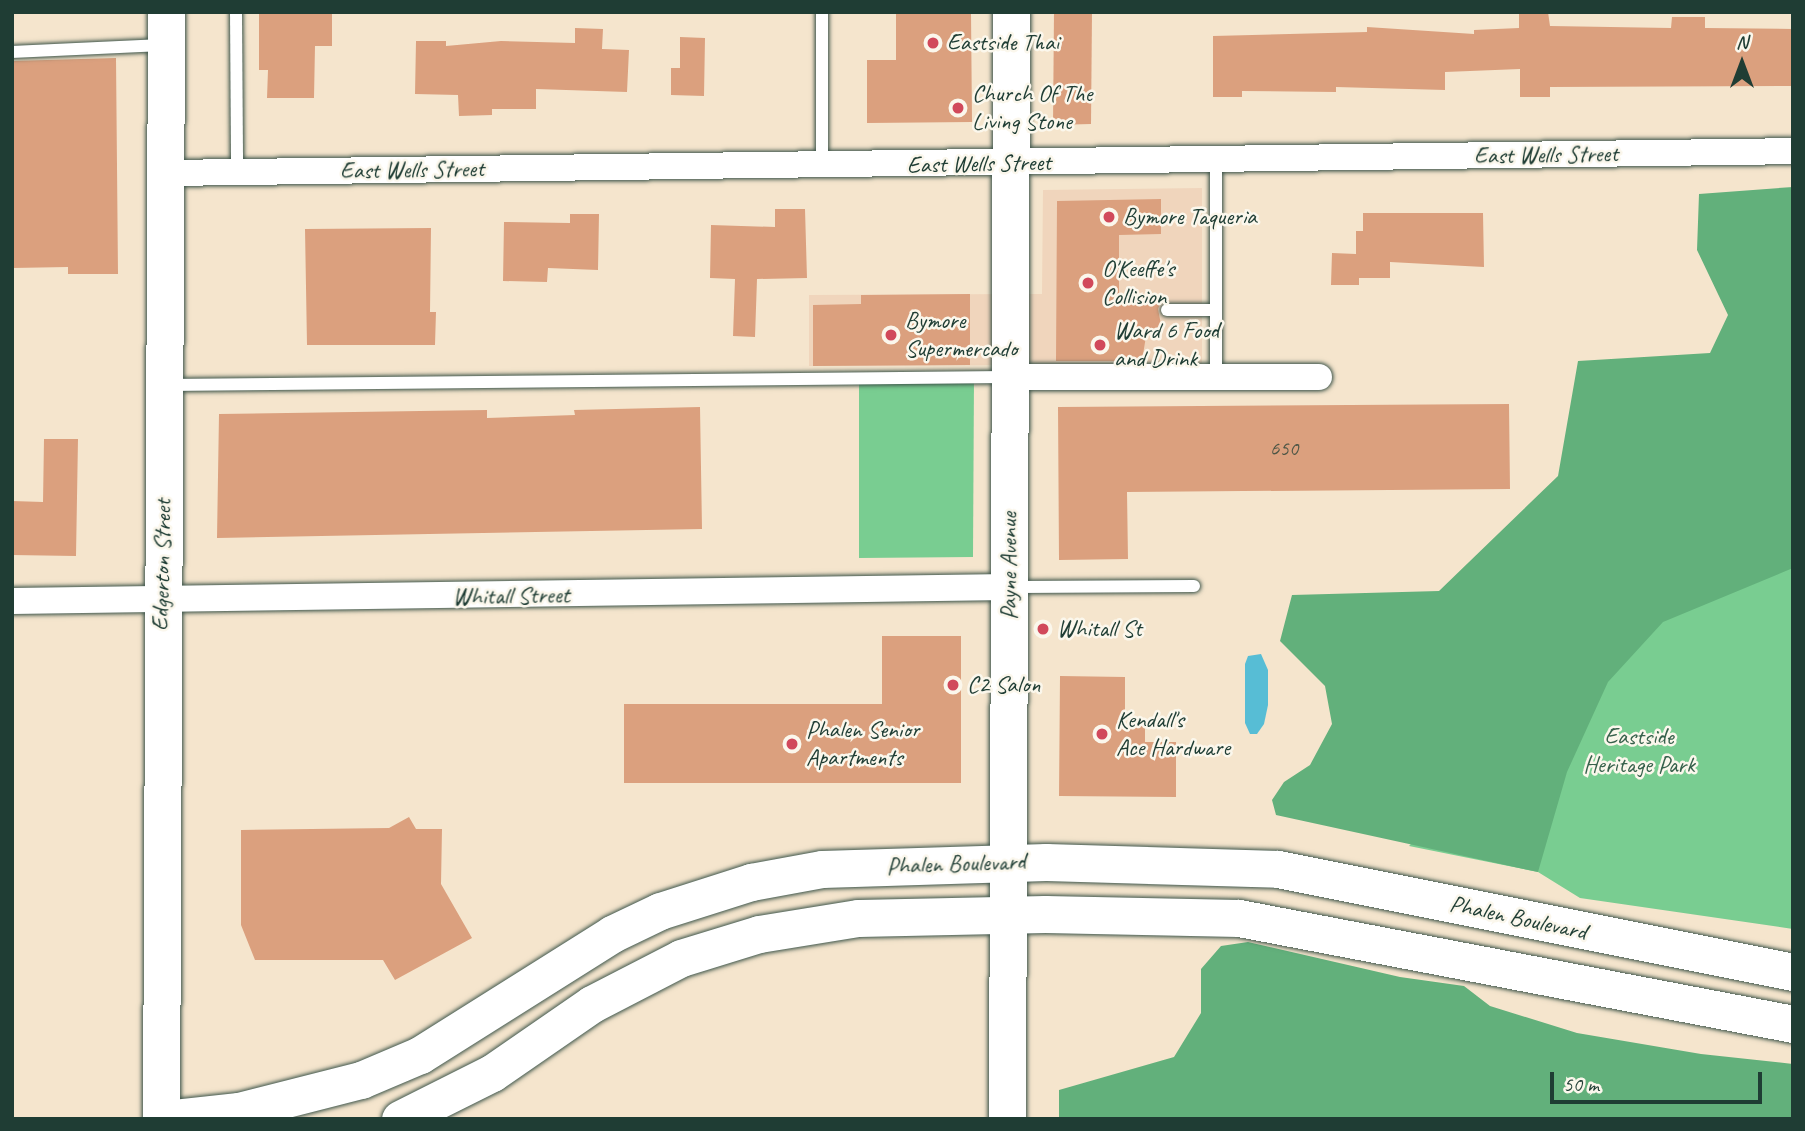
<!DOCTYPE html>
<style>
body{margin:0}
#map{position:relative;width:1805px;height:1131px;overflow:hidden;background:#f5e5cd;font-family:Caveat,sans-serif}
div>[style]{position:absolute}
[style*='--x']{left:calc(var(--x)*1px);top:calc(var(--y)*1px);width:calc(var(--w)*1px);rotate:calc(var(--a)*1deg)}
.built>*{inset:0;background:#f0d5bc}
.green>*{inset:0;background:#79cd91}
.forest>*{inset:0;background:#62b07b}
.water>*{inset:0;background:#57bdd5}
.building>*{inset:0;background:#dba07e}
.roads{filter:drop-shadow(0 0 2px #3f564b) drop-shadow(0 0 2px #3f564b)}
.lane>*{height:12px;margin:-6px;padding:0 6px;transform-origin:6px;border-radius:6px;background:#fff}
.street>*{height:26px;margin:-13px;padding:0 13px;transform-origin:13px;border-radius:13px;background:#fff}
.secondary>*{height:37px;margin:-18.5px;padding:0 18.5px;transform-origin:18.5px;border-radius:18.5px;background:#fff}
.dots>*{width:19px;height:19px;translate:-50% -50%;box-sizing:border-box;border:4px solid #fbf7ec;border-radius:50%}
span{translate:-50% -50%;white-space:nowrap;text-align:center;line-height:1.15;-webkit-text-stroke:5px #fbf7ec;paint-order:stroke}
.number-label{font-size:21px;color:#4e5646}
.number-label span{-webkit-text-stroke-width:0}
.poi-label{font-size:24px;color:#1f3d34}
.left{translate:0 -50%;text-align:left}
.street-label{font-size:24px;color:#1f3d34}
.park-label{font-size:24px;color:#36614b}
.frame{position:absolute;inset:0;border:14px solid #1f3d34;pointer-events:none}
.north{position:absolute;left:1707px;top:28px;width:70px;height:70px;-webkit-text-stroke:5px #fbf7ec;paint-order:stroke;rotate:0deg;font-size:19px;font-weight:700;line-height:28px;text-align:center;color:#1f3d34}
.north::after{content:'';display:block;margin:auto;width:24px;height:32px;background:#1f3d34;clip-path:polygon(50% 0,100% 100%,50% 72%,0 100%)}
.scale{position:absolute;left:1550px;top:1072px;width:212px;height:32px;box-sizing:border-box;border:4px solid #1f3d34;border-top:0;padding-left:9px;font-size:21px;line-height:24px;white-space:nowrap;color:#1f3d34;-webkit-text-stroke:5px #fbf7ec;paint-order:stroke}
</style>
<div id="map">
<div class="built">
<div style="clip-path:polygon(1202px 188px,1202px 364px,809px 366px,809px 295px,1042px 294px,1043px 190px)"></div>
</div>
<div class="green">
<div style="clip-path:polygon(974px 377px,973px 557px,859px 558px,859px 378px)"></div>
<div style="clip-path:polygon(1793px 448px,1793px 929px,1580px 898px,1538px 872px,1409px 846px)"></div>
</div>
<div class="forest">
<div style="clip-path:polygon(1793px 187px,1793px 568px,1663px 622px,1608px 682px,1567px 772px,1538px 872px,1276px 815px,1272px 800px,1284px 782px,1310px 765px,1332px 724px,1325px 686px,1280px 641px,1292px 595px,1439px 591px,1558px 476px,1578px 361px,1710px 353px,1728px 315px,1697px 250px,1699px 194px)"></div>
<div style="clip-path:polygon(1248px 942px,1400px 977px,1464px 986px,1490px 1006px,1577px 1033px,1701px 1054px,1793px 1064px,1793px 1119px,1059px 1119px,1059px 1090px,1174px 1057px,1201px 1013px,1201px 969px,1221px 946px)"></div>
</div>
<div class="water">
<div style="clip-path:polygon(1261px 654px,1268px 670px,1268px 705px,1264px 724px,1257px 734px,1250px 734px,1245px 723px,1245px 664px,1248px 656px)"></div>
</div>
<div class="building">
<div style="clip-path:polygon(259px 12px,332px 12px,332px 46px,315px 46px,314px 98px,267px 98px,268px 70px,259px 70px)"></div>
<div style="clip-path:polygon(896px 12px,971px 12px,972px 122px,867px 123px,867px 60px,896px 60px)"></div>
<div style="clip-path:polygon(1054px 12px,1092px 12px,1091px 124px,1053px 125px)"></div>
<div style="clip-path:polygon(1548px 12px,1550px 26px,1671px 28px,1672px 17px,1705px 17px,1705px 28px,1793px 29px,1793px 86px,1550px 87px,1550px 97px,1520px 97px,1520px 69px,1445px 72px,1445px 90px,1336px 87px,1336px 92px,1242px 91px,1242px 97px,1213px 97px,1213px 36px,1367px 32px,1367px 27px,1474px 34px,1474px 30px,1519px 28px,1519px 13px)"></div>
<div style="clip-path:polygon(575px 28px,603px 29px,602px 49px,629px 50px,627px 92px,536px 89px,536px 109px,492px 109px,492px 115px,459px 116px,458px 95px,415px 94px,416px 41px,446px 41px,446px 46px,501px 41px,575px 43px)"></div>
<div style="clip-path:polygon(680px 37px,705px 38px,704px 96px,671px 95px,671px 68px,680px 68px)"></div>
<div style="clip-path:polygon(116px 58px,118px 274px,68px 274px,68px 267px,12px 268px,12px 61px)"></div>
<div style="clip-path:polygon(1161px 199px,1161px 234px,1119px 235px,1119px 299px,1162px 299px,1158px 309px,1162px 330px,1147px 330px,1142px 361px,1056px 361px,1057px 201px)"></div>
<div style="clip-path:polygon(775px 209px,805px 209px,807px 278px,757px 279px,755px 337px,733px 336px,735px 279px,710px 278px,711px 225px,775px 227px)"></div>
<div style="clip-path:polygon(1363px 213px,1483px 213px,1484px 267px,1390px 262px,1390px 278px,1359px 278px,1359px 285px,1331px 285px,1332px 253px,1356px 254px,1356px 231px,1363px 231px)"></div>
<div style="clip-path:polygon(570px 214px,599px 214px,598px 270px,548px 268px,547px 282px,503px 281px,504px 222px,570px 223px)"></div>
<div style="clip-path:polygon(431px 228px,430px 312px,436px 312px,435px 345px,307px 345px,305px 229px)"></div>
<div style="clip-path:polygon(970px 294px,970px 365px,813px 366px,813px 305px,861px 304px,861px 295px)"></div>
<div style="clip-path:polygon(1509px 404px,1510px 489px,1127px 492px,1128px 559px,1059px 560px,1058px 407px)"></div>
<div style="clip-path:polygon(700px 407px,702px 529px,217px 538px,219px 414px,487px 410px,487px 418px,575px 415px,574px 410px)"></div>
<div style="clip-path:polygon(44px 439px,78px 439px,76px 556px,12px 555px,12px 501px,43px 502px)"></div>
<div style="clip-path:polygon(882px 636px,961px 636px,961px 783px,624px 783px,624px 704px,882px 704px)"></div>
<div style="clip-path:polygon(1060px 676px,1125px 677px,1125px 725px,1145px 726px,1145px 742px,1176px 742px,1176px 797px,1059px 796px)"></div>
<div style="clip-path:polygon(409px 817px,416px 829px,442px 829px,441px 884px,472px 938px,395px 980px,383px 960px,255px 960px,241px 925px,241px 830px,389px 828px)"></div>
</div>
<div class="roads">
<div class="lane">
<div style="--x:236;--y:12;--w:160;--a:89.6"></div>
<div style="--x:12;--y:52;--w:150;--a:-2.7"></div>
<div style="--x:1216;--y:160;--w:217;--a:90"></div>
<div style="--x:822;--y:166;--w:154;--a:-90"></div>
<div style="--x:1167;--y:310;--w:49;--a:0"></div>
<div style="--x:166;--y:385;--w:839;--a:-0.55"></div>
<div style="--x:1013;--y:587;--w:181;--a:-0.3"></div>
</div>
<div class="street">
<div style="--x:166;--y:173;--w:1627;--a:-0.77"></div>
<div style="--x:1010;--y:377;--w:309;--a:0"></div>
<div style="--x:12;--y:601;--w:997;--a:-0.8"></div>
</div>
<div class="secondary">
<div style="--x:161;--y:1119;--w:1107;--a:-89.74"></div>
<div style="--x:165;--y:1119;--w:74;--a:-6.2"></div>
<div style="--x:239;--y:1111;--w:126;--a:-14.3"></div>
<div style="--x:361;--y:1080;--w:64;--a:-23"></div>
<div style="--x:420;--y:1055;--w:227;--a:-32.2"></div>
<div style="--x:612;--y:934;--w:53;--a:-25.6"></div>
<div style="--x:660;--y:911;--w:96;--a:-17.7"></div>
<div style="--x:751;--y:882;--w:72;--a:-10.4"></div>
<div style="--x:822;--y:869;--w:224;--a:-1.8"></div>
<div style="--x:1046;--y:862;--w:232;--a:1.7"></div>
<div style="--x:1278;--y:869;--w:525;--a:11.31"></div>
<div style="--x:400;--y:1119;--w:103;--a:-26.6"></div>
<div style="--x:492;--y:1073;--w:121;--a:-34.6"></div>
<div style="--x:592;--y:1004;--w:100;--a:-27.3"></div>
<div style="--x:681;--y:958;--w:82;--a:-17.1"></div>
<div style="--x:759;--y:934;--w:100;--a:-9.2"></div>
<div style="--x:858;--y:918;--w:187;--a:-1.2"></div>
<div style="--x:1045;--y:914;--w:194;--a:1.2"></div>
<div style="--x:1239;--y:918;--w:564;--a:10.83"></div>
<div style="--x:1007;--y:1119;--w:1107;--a:-89.79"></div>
</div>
</div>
<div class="dots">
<div style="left:933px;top:43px;background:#d1495b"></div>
<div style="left:958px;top:108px;background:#d1495b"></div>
<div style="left:1109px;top:217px;background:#d1495b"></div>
<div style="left:1088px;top:283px;background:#d1495b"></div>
<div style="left:891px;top:335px;background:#d1495b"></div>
<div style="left:1100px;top:345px;background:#d1495b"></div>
<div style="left:1043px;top:629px;background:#d1495b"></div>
<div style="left:953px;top:685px;background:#d1495b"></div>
<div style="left:1102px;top:734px;background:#d1495b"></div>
<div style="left:792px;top:744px;background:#d1495b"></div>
</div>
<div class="number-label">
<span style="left:1284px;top:448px">650</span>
</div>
<div class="poi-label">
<span class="left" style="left:947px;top:43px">Eastside Thai</span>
<span class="left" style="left:972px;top:108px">Church Of The<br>Living Stone</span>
<span class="left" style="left:1123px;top:217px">Bymore Taqueria</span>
<span class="left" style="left:1102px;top:283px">O'Keeffe's<br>Collision</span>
<span class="left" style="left:905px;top:335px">Bymore<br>Supermercado</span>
<span class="left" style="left:1114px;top:345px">Ward 6 Food<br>and Drink</span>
<span class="left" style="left:1057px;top:629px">Whitall St</span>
<span class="left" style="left:967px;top:685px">C2 Salon</span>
<span class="left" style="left:1116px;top:734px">Kendall's<br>Ace Hardware</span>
<span class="left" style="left:806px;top:744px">Phalen Senior<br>Apartments</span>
</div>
<div class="street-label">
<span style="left:1546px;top:155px;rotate:-1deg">East Wells Street</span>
<span style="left:979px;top:164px;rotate:-1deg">East Wells Street</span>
<span style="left:412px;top:170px;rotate:-1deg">East Wells Street</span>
<span style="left:162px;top:565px;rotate:-89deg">Edgerton Street</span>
<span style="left:1009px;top:566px;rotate:-90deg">Payne Avenue</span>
<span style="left:511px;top:596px;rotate:-1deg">Whitall Street</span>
<span style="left:956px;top:864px;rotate:-2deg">Phalen Boulevard</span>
<span style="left:1518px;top:918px;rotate:12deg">Phalen Boulevard</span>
</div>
<div class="park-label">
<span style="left:1639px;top:751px">Eastside<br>Heritage Park</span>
</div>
<div class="frame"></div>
<div class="north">N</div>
<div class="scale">50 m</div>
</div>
